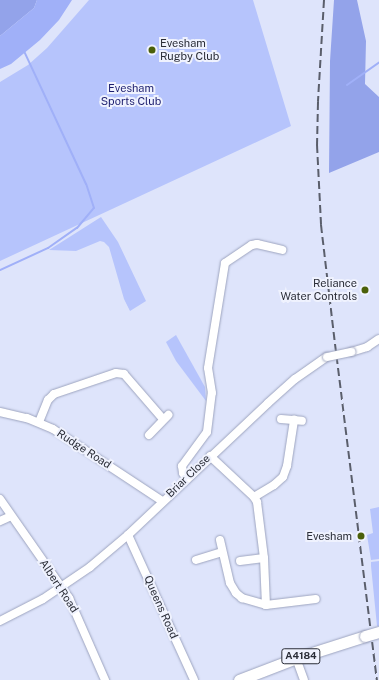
<!DOCTYPE html>
<style>
body{margin:0}
#map{position:relative;width:379px;height:680px;overflow:hidden;background:#dee4fb;font-family:"Public Sans",sans-serif}
div>[style]{position:absolute}
[style*='--x']{left:calc(var(--x)*1px);top:calc(var(--y)*1px);width:calc(var(--w)*1px);rotate:calc(var(--a)*1deg)}
.green>*{inset:0;background:#b6c4fc}
.forest>*{inset:0;background:#93a3ea}
.water>*{inset:0;background:#a0b0f8}
.stream>*{height:2px;margin:-1px;padding:0 1px;transform-origin:1px;border-radius:1px;background:#a0b0f8}
.roads{filter:drop-shadow(0 0 1px #9da4bf) drop-shadow(0 0 1px #9da4bf)}
.minor>*{height:8px;margin:-4px;padding:0 4px;transform-origin:4px;border-radius:4px;background:#fff}
.major>*{height:11px;margin:-5.5px;padding:0 5.5px;transform-origin:5.5px;border-radius:5.5px;background:#fff}
.rail>*{height:2px;margin-top:-1px;transform-origin:0;background:repeating-linear-gradient(90deg,#5a5e6b 0 8px,transparent 0 12px)}
.bridges{filter:drop-shadow(0 0 1px #9da4bf) drop-shadow(0 0 1px #9da4bf)}
.minor-bridge>*{height:8px;margin:-4px;padding:0 4px;transform-origin:4px;border-radius:4px;background:#fff}
.major-bridge>*{height:11px;margin:-5.5px;padding:0 5.5px;transform-origin:5.5px;border-radius:5.5px;background:#fff}
.dots>*{width:11px;height:11px;translate:-50% -50%;box-sizing:border-box;border:2px solid #eff2fe;border-radius:50%}
span{translate:-50% -50%;white-space:nowrap;text-align:center;line-height:1.15;-webkit-text-stroke:4px #eff2fe;paint-order:stroke}
.shield-label span{padding:1px 3px;background:#eff2fe;border:1px solid;border-radius:3px;-webkit-text-stroke-width:0}
.shield-label{font-size:10px;color:#2a2d37;font-weight:700}
.poi-label{font-size:11px;color:#2a2d37}
.left{translate:0 -50%;text-align:left}
.right{translate:-100% -50%;text-align:right}
.park-label{font-size:11px;color:#1d1f6f}
.street-label{font-size:11px;color:#2a2d37}
</style>
<div id="map">
<div class="green">
<div style="clip-path:polygon(89px 0,253px 0,291px 126px,0 261px,0 82px,28px 65px,47px 48px)"></div>
<div style="clip-path:polygon(101px 217px,118px 242px,146px 301px,130px 311px,124px 299px,109px 247px,104px 242px,100px 241px,76px 251px,49px 250px)"></div>
<div style="clip-path:polygon(176px 335px,205px 387px,206px 401px,176px 361px,166px 342px)"></div>
<div style="clip-path:polygon(379px 507px,379px 559px,371px 560px,367px 535px,373px 533px,370px 509px)"></div>
<div style="clip-path:polygon(379px 561px,379px 626px,377px 626px,371px 566px,371px 562px)"></div>
</div>
<div class="forest">
<div style="clip-path:polygon(0 0,37px 0,34px 8px,0 36px)"></div>
<div style="clip-path:polygon(334px 0,357px 0,366px 41px,365px 84px,379px 97px,379px 152px,329px 173px,330px 61px)"></div>
</div>
<div class="water">
<div style="clip-path:polygon(37px 0,72px 0,59px 20px,40px 40px,11px 64px,0 69px,0 36px,34px 8px)"></div>
</div>
<div class="stream">
<div style="--x:347;--y:85;--w:39;--a:-35"></div>
<div style="--x:0;--y:270;--w:53;--a:-24.6"></div>
<div style="--x:48;--y:248;--w:35;--a:-35"></div>
<div style="--x:77;--y:228;--w:26;--a:-50"></div>
<div style="--x:94;--y:208;--w:25;--a:-108"></div>
<div style="--x:86;--y:184;--w:145;--a:-115"></div>
</div>
<div class="roads">
<div class="minor">
<div style="--x:351;--y:352;--w:17;--a:-17"></div>
<div style="--x:367;--y:347;--w:14;--a:-34"></div>
<div style="--x:0;--y:412;--w:28;--a:13"></div>
<div style="--x:27;--y:418;--w:28;--a:23"></div>
<div style="--x:53;--y:429;--w:131;--a:33.4"></div>
<div style="--x:281;--y:419;--w:21;--a:5"></div>
<div style="--x:39;--y:422;--w:24;--a:-68"></div>
<div style="--x:48;--y:400;--w:8;--a:-45"></div>
<div style="--x:54;--y:394;--w:65;--a:-18.7"></div>
<div style="--x:116;--y:373;--w:8;--a:7"></div>
<div style="--x:124;--y:374;--w:60;--a:49.1"></div>
<div style="--x:149;--y:435;--w:28;--a:-46"></div>
<div style="--x:210;--y:456;--w:60;--a:43"></div>
<div style="--x:254;--y:497;--w:6;--a:59"></div>
<div style="--x:257;--y:502;--w:56;--a:82.9"></div>
<div style="--x:264;--y:558;--w:47;--a:87.6"></div>
<div style="--x:187;--y:479;--w:7;--a:-124"></div>
<div style="--x:183;--y:473;--w:7;--a:-98"></div>
<div style="--x:182;--y:466;--w:42;--a:-53.7"></div>
<div style="--x:207;--y:432;--w:39;--a:-83"></div>
<div style="--x:212;--y:393;--w:25;--a:-99"></div>
<div style="--x:208;--y:368;--w:106;--a:-80.8"></div>
<div style="--x:225;--y:263;--w:32;--a:-34"></div>
<div style="--x:252;--y:245;--w:5;--a:-11"></div>
<div style="--x:257;--y:244;--w:26;--a:13"></div>
<div style="--x:254;--y:497;--w:23;--a:-31"></div>
<div style="--x:274;--y:485;--w:12;--a:-42"></div>
<div style="--x:283;--y:477;--w:12;--a:-70"></div>
<div style="--x:287;--y:466;--w:47;--a:-81.3"></div>
<div style="--x:0;--y:499;--w:121;--a:55.1"></div>
<div style="--x:69;--y:598;--w:90;--a:66.3"></div>
<div style="--x:0;--y:521;--w:12;--a:-24"></div>
<div style="--x:128;--y:535;--w:159;--a:65.5"></div>
<div style="--x:220;--y:540;--w:44;--a:76.9"></div>
<div style="--x:230;--y:583;--w:12;--a:59"></div>
<div style="--x:236;--y:593;--w:8;--a:40"></div>
<div style="--x:242;--y:598;--w:25;--a:16"></div>
<div style="--x:266;--y:605;--w:50;--a:-6.8"></div>
<div style="--x:196;--y:560;--w:27;--a:-17"></div>
<div style="--x:240;--y:561;--w:24;--a:-7"></div>
<div style="--x:0;--y:621;--w:48;--a:-27.1"></div>
<div style="--x:43;--y:599;--w:57;--a:-34.2"></div>
<div style="--x:90;--y:567;--w:50;--a:-40.1"></div>
<div style="--x:128;--y:535;--w:192;--a:-43.3"></div>
<div style="--x:268;--y:403;--w:36;--a:-42"></div>
<div style="--x:295;--y:379;--w:39;--a:-35"></div>
<div style="--x:296;--y:658;--w:23;--a:70"></div>
</div>
<div class="major">
<div style="--x:239;--y:680;--w:61;--a:-21.1"></div>
<div style="--x:296;--y:658;--w:72;--a:-17.7"></div>
</div>
</div>
<div class="rail">
<div style="--x:324;--y:0;--w:102;--a:93.4"></div>
<div style="--x:318;--y:102;--w:43;--a:91.3"></div>
<div style="--x:317;--y:145;--w:80;--a:87.1"></div>
<div style="--x:321;--y:225;--w:120;--a:83.3"></div>
<div style="--x:335;--y:344;--w:339;--a:82.9"></div>
</div>
<div class="bridges">
<div class="minor-bridge">
<div style="--x:327;--y:357;--w:25;--a:-12"></div>
</div>
<div class="major-bridge">
<div style="--x:365;--y:636;--w:15;--a:-16"></div>
</div>
</div>
<div class="dots">
<div style="left:152px;top:50px;background:#4b600a"></div>
<div style="left:365px;top:290px;background:#4b600a"></div>
<div style="left:361px;top:536px;background:#4b600a"></div>
</div>
<div class="shield-label">
<span style="left:301px;top:656px">A4184</span>
</div>
<div class="poi-label">
<span class="left" style="left:160px;top:50px">Evesham<br>Rugby Club</span>
<span class="right" style="left:357px;top:290px">Reliance<br>Water Controls</span>
<span class="right" style="left:352px;top:536px">Evesham</span>
</div>
<div class="park-label">
<span style="left:131px;top:95px">Evesham<br>Sports Club</span>
</div>
<div class="street-label">
<span style="left:84px;top:449px;rotate:33deg">Rudge Road</span>
<span style="left:188px;top:476px;rotate:-44deg">Briar Close</span>
<span style="left:59px;top:586px;rotate:57deg">Albert Road</span>
<span style="left:161px;top:607px;rotate:66deg">Queens Road</span>
</div>
</div>
